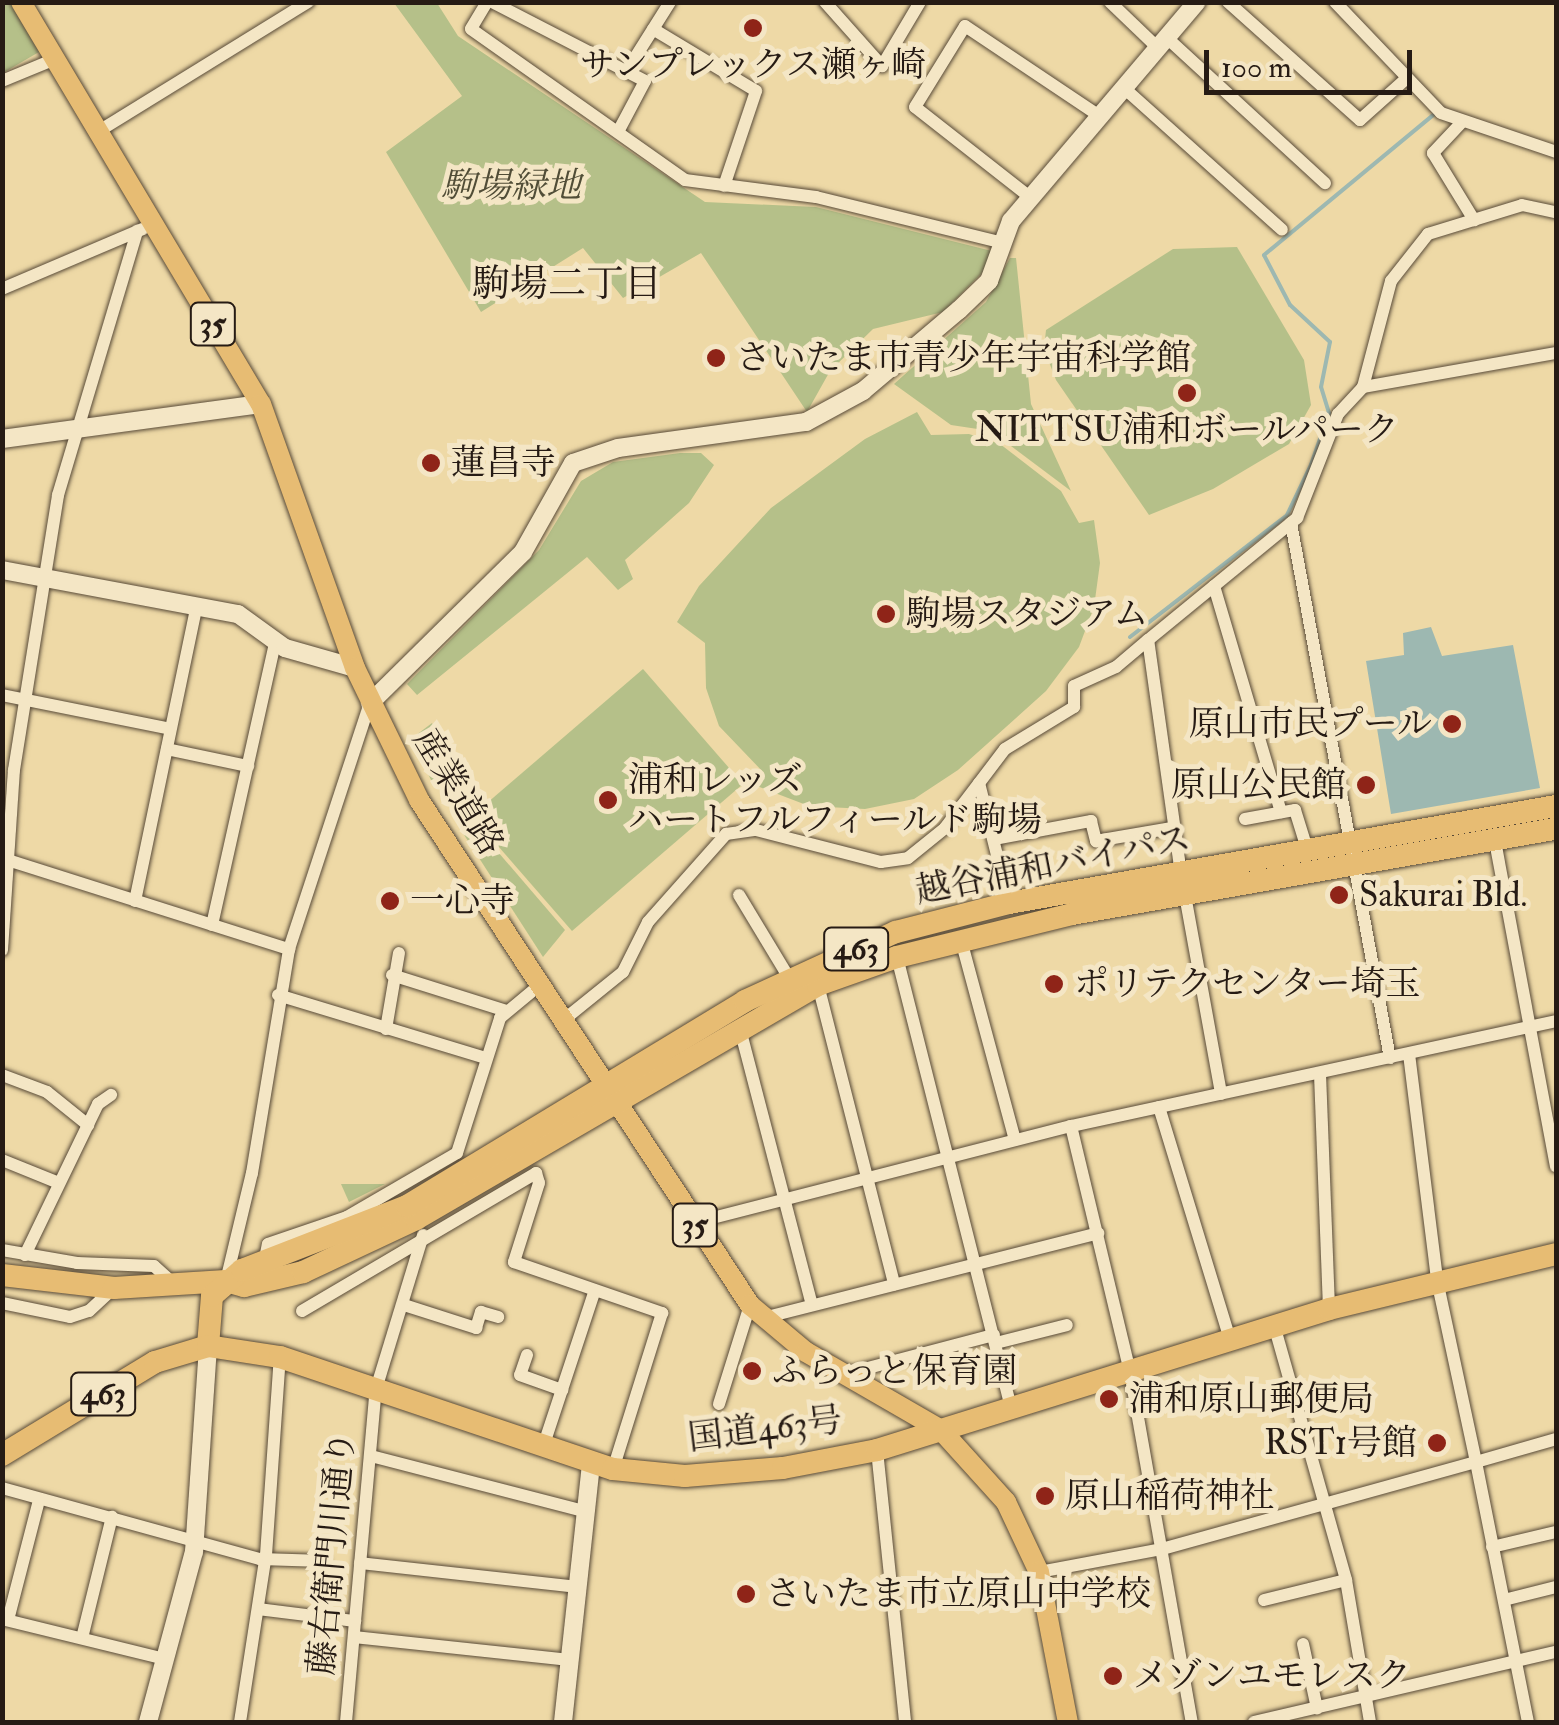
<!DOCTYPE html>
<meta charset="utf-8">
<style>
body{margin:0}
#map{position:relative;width:1559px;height:1725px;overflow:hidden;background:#eed9a6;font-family:"IM FELL Double Pica","Noto Serif JP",serif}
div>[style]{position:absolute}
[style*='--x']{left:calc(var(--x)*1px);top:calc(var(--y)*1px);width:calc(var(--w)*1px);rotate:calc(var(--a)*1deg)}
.green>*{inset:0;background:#b5c089}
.water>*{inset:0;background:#9db8b1}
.stream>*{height:4px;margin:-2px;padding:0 2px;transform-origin:2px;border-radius:2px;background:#9db8b1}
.roads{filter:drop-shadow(0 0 2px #584a38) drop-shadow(0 0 2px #584a38)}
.street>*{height:12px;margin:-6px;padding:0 6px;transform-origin:6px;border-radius:6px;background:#f4e6c5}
.secondary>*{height:18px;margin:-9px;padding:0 9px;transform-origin:9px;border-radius:9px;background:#f4e6c5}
.primary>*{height:20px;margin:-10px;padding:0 10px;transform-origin:10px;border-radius:10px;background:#e7bc73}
.highway>*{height:22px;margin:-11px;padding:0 11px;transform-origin:11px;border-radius:11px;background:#e7bc73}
.dots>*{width:28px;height:28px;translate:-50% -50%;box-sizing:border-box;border:5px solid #f4e6c5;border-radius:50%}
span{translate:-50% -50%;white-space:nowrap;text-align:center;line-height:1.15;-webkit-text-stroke:10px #f4e6c5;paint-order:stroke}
.shield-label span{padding:2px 8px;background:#f4e6c5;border:2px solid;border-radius:8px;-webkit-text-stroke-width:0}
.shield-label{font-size:32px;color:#261b14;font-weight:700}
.poi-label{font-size:35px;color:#261b14}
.left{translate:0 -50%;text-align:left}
.right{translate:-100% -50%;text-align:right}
.park-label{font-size:35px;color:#514d37;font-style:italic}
.street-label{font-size:35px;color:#261b14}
.neighbourhood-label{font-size:38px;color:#261b14}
.frame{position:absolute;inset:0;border:5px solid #261b14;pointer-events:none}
.scale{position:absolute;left:1204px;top:50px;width:208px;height:45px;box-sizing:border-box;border:5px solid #261b14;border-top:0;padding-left:12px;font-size:30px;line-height:35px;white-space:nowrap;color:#261b14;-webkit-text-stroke:8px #f4e6c5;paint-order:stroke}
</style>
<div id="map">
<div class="green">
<div style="clip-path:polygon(3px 3px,10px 3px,39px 52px,3px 73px)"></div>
<div style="clip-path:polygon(394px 3px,437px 3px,458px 36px,705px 202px,816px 207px,992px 251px,983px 272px,943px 312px,873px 329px,830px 371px,807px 412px,701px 253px,623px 298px,583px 248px,481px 312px,386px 152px,462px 96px)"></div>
<div style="clip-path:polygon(1237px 247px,1304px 360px,1311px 405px,1289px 444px,1213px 489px,1149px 515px,1056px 380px,1044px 349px,1046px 330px,1173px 249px)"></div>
<div style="clip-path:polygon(1010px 258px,1016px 258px,1031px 404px,1071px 491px,991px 431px,951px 425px,894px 384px,986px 302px)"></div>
<div style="clip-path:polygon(917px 412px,931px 435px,969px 434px,1000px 444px,1061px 491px,1079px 523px,1094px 520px,1100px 563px,1094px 607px,1079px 647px,1046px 691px,958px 770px,914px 799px,865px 809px,809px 806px,757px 786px,764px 773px,719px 726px,706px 688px,705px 643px,677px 622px,699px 586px,771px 508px,865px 439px)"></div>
<div style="clip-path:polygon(680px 453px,701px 453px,714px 465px,689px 503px,625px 560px,633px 579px,618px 590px,587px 557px,417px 695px,407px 684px,539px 550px,581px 481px,613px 462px)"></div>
<div style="clip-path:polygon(643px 669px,743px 784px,572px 931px,472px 816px)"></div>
<div style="clip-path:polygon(432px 723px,454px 767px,434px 786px,411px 739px)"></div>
<div style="clip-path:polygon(468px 817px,565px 930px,543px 957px,459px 827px)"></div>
<div style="clip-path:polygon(341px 1184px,385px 1184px,349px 1202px)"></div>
</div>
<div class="water">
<div style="clip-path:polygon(1431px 627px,1442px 656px,1513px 645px,1540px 788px,1391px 814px,1366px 661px,1404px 655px,1403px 633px)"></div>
</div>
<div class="stream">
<div style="--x:1130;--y:637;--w:199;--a:-37.8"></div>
<div style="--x:1287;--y:515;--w:55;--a:-64.4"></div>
<div style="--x:1311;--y:465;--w:55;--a:-70.9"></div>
<div style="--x:1329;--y:413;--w:27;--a:-107"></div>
<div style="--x:1321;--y:387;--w:46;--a:-78.7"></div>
<div style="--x:1330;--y:342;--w:54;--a:-137.2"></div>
<div style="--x:1290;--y:305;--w:56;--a:-117.5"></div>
<div style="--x:1264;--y:255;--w:219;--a:-39.6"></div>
</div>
<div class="roads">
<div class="street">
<div style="--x:487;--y:2;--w:31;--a:121"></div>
<div style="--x:471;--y:29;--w:262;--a:35.2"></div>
<div style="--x:685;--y:180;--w:132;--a:7.4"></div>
<div style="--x:816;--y:197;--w:193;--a:13.8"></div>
<div style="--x:492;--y:2;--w:172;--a:27.3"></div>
<div style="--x:645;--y:81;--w:55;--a:118"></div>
<div style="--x:825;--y:2;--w:86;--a:48.3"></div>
<div style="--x:882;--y:66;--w:74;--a:-59.3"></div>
<div style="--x:1110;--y:2;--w:66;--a:43.8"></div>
<div style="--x:1228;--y:2;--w:177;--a:41.8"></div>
<div style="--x:1360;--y:120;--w:63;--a:-41.8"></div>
<div style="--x:1335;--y:2;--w:153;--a:46.3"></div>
<div style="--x:1441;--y:113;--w:121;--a:18.7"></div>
<div style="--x:653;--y:29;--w:120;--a:31"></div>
<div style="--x:756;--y:91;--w:100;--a:108.6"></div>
<div style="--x:1166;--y:37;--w:216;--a:42.6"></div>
<div style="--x:626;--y:72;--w:83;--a:-57.8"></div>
<div style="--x:2;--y:81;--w:57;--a:-22.5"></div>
<div style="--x:1124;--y:88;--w:212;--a:41.9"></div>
<div style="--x:1463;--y:121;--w:44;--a:133.2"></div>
<div style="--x:1433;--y:153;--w:79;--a:58.5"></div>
<div style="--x:99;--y:131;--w:246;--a:-31.7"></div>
<div style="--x:1031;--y:198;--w:147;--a:-141.9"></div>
<div style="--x:915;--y:107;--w:95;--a:-58.3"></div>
<div style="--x:965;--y:26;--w:164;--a:33.8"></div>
<div style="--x:2;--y:289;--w:153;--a:-23.1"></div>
<div style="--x:1363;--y:387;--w:196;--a:-10"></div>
<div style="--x:1291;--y:523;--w:544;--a:79.52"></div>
<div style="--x:1214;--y:586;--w:236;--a:73.5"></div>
<div style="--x:2;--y:695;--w:171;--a:11.4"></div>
<div style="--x:167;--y:749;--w:83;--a:11.9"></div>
<div style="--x:979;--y:783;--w:124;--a:76"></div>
<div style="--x:1245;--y:819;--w:51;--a:-10.2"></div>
<div style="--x:1295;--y:810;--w:44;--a:72.8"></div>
<div style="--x:994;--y:839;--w:99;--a:-10.5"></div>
<div style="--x:1091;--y:821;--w:21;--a:76"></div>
<div style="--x:1096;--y:841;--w:77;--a:-9.7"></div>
<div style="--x:1495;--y:841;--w:331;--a:79.4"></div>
<div style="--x:11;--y:861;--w:292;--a:17.6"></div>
<div style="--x:1181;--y:874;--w:236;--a:-98"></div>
<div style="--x:1148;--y:640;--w:193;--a:-39.3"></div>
<div style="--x:1297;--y:518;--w:112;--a:-68.5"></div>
<div style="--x:1338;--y:414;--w:37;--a:-47"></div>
<div style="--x:1363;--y:387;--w:110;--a:-75.2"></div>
<div style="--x:1391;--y:281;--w:60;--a:-51.8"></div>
<div style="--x:1428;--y:234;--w:98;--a:-17.1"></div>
<div style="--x:1522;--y:205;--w:35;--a:12"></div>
<div style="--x:739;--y:895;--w:97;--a:58.9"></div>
<div style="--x:1185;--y:895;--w:202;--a:79.7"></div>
<div style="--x:135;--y:901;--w:302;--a:-78.2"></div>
<div style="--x:212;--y:925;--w:289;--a:-77.4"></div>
<div style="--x:961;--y:940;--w:207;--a:74.9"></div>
<div style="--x:2;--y:950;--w:180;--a:-86.2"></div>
<div style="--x:14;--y:770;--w:278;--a:-80.9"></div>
<div style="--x:58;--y:495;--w:276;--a:-73.3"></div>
<div style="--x:897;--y:957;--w:467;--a:75.8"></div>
<div style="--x:392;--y:975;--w:120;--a:17.5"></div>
<div style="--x:818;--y:985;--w:309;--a:75.7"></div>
<div style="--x:278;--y:995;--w:217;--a:16.9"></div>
<div style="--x:566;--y:1018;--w:73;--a:-38.9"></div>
<div style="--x:623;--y:972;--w:56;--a:-63.4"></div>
<div style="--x:648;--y:922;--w:118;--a:-48.4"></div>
<div style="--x:726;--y:834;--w:30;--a:-8"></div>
<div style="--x:756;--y:830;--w:129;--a:14.4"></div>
<div style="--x:881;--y:862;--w:27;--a:-8"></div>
<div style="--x:908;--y:858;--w:48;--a:-39"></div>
<div style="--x:945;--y:828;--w:99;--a:-52.8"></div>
<div style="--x:1005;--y:749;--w:81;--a:-31.3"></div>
<div style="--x:1074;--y:707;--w:21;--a:-90"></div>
<div style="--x:1074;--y:686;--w:46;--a:-24.3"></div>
<div style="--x:1116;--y:667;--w:42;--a:-40.2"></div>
<div style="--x:386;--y:1029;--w:77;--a:-80.3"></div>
<div style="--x:740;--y:1029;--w:285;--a:75.4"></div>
<div style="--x:1409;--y:1054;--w:228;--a:82.9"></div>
<div style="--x:1437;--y:1280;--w:186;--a:77.9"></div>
<div style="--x:1476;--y:1462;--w:83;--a:-16"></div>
<div style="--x:1320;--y:1074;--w:235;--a:87.8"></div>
<div style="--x:2;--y:1075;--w:48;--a:20.7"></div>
<div style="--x:47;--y:1092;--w:53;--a:38.8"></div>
<div style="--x:1159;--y:1107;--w:243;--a:73"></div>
<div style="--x:1071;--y:1126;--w:253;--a:76.5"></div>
<div style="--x:1130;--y:1372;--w:355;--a:80"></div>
<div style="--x:2;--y:1160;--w:61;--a:22"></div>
<div style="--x:693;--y:1223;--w:390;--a:-14.4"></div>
<div style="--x:1071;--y:1126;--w:496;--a:-12.2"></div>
<div style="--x:2;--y:1250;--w:76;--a:9.8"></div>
<div style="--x:77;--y:1263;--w:77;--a:2.2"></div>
<div style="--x:154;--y:1266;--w:28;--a:42"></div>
<div style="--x:25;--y:1255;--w:168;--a:-64.2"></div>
<div style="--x:98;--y:1104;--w:16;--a:-35"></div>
<div style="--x:264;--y:1264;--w:20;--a:-79"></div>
<div style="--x:268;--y:1244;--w:83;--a:-18.9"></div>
<div style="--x:347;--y:1217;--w:127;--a:-30.2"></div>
<div style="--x:457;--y:1153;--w:142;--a:-72.3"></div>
<div style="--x:500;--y:1018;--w:55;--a:-39.8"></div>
<div style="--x:226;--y:1281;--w:111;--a:-76.5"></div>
<div style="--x:252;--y:1173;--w:227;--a:-80.6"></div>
<div style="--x:289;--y:949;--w:259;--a:-71.8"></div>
<div style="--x:2;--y:1303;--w:69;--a:11.6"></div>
<div style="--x:70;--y:1317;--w:20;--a:-18"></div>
<div style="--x:89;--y:1311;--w:34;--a:-43"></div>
<div style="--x:404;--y:1305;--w:76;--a:17.7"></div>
<div style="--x:476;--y:1328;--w:17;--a:-73"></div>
<div style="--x:481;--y:1312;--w:18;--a:16"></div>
<div style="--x:302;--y:1311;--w:272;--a:-30.5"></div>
<div style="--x:536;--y:1173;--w:10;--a:73"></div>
<div style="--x:539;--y:1183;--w:83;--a:107.6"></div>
<div style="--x:514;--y:1262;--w:157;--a:19"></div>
<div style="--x:662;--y:1313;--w:164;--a:107.4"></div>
<div style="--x:763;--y:1318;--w:346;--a:-14.2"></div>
<div style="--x:1274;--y:1325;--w:265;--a:74.2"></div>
<div style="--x:1346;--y:1580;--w:144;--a:80.4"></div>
<div style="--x:996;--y:1343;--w:73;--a:-14.2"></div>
<div style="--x:527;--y:1355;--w:21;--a:109"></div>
<div style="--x:520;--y:1375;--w:45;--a:19.7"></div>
<div style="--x:845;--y:1374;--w:154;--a:-14.7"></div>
<div style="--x:719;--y:1404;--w:104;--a:-72.6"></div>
<div style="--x:543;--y:1447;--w:165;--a:-71.7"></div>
<div style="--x:877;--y:1450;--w:273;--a:84.1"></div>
<div style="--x:371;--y:1456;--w:223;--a:14.5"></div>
<div style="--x:2;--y:1488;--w:268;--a:15.4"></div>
<div style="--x:260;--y:1559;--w:64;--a:1.8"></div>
<div style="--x:1492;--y:1547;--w:66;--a:-13.2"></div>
<div style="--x:360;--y:1563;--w:218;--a:6.3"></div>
<div style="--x:1039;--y:1572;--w:125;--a:-10.6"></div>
<div style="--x:1162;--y:1549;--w:326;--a:-15.5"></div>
<div style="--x:1476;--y:1462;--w:265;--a:78.7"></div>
<div style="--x:1264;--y:1600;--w:84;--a:-13.7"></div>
<div style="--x:1504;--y:1600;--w:54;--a:-14"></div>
<div style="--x:258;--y:1609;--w:98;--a:7.1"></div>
<div style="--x:2;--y:1619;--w:168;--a:13.8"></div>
<div style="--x:8;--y:1620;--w:124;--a:-75.5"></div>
<div style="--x:354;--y:1637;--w:217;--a:6.1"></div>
<div style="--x:82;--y:1638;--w:125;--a:-76.1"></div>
<div style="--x:1303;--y:1644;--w:66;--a:77.7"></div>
<div style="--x:240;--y:1722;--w:169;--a:-81.2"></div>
<div style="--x:266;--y:1555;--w:198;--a:-86"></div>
<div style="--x:346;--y:1722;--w:334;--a:-84.9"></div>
<div style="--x:376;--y:1389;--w:161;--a:-73"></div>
<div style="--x:1254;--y:1722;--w:310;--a:-13.1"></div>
</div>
<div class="secondary">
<div style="--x:2;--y:439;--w:261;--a:-7.7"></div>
<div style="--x:2;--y:570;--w:240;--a:10.6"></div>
<div style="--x:238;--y:614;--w:58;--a:35.9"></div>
<div style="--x:285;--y:648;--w:73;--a:15.9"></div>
<div style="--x:370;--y:703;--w:215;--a:-44.6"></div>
<div style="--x:523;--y:552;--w:102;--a:-60.7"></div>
<div style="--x:573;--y:463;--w:47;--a:-18.4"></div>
<div style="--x:618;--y:448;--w:190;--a:-7.9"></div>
<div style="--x:806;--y:422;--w:65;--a:-28.5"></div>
<div style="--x:863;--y:391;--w:126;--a:-40.2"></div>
<div style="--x:959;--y:310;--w:42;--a:-44"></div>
<div style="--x:989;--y:281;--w:64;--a:-69.9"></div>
<div style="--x:1011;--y:221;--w:287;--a:-49.7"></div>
<div style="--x:148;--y:1722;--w:176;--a:-74.9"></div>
<div style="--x:194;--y:1552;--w:206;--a:-86.1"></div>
<div style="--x:563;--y:1722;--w:261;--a:-83.8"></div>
</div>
<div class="primary">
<div style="--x:21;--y:2;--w:468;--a:59.2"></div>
<div style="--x:261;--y:404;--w:280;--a:70.4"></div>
<div style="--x:355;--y:668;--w:147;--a:64.1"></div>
<div style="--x:419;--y:800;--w:604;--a:56.76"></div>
<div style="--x:750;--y:1305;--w:73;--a:40"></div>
<div style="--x:806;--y:1352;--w:156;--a:30"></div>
<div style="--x:941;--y:1430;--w:97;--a:47.9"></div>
<div style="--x:1006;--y:1502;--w:77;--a:64.8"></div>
<div style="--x:1039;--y:1572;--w:153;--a:79.1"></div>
</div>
<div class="highway">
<div style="--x:2;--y:1275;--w:113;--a:6.6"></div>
<div style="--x:114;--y:1288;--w:112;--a:-3.6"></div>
<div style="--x:226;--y:1281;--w:19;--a:16"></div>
<div style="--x:244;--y:1286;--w:61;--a:-13.3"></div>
<div style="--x:303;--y:1272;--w:125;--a:-25.1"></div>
<div style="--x:416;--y:1219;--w:465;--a:-30.2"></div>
<div style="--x:818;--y:985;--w:84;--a:-19.5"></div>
<div style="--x:897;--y:957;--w:180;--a:-13.8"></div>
<div style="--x:1072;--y:914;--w:491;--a:-10"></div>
<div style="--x:208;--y:1346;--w:50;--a:-85.4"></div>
<div style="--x:212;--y:1296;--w:40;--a:-41"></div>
<div style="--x:242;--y:1270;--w:177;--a:-21.2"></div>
<div style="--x:407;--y:1206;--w:395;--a:-31.2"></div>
<div style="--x:745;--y:1001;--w:166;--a:-24.6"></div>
<div style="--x:896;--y:932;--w:117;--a:-14.4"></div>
<div style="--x:1009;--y:903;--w:556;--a:-10.06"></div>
<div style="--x:2;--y:1455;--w:179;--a:-31.3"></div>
<div style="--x:155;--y:1362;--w:55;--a:-16.8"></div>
<div style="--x:208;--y:1346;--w:73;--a:8.7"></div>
<div style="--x:280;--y:1357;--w:351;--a:18.6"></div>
<div style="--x:613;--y:1469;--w:72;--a:5.6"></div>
<div style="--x:685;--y:1476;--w:98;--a:-4.7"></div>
<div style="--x:783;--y:1468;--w:96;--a:-10.8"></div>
<div style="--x:877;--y:1450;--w:473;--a:-17.3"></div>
<div style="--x:1329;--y:1309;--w:234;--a:-13.6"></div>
</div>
</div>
<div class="dots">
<div style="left:753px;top:28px;background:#8f2418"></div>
<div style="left:716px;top:358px;background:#8f2418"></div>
<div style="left:1187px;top:393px;background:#8f2418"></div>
<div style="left:431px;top:463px;background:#8f2418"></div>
<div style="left:886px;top:614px;background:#8f2418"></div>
<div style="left:1452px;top:724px;background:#8f2418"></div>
<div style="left:1366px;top:785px;background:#8f2418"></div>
<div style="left:608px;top:800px;background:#8f2418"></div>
<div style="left:1339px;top:895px;background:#8f2418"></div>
<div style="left:390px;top:901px;background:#8f2418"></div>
<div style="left:1054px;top:984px;background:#8f2418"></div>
<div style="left:752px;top:1371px;background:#8f2418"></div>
<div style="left:1109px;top:1399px;background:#8f2418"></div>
<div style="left:1437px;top:1443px;background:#8f2418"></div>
<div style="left:1045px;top:1496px;background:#8f2418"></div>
<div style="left:746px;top:1594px;background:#8f2418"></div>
<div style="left:1113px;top:1676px;background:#8f2418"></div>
</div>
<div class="shield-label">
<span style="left:213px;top:324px">35</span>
<span style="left:856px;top:949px">463</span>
<span style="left:695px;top:1225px">35</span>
<span style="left:103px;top:1394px">463</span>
</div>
<div class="poi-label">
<span style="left:753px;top:65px">サンプレックス瀬ヶ崎</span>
<span class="left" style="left:736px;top:358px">さいたま市青少年宇宙科学館</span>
<span style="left:1187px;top:430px">NITTSU浦和ボールパーク</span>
<span class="left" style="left:451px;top:463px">蓮昌寺</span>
<span class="left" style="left:906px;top:614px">駒場スタジアム</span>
<span class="right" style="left:1432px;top:724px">原山市民プール</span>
<span class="left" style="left:628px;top:800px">浦和レッズ<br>ハートフルフィールド駒場</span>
<span class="right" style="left:1346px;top:785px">原山公民館</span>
<span class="left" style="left:1359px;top:895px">Sakurai Bld.</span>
<span class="left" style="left:410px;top:901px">一心寺</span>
<span class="left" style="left:1074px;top:984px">ポリテクセンター埼玉</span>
<span class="left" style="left:772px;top:1371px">ふらっと保育園</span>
<span class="left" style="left:1129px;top:1399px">浦和原山郵便局</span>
<span class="right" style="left:1417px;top:1443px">RST1号館</span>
<span class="left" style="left:1065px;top:1496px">原山稲荷神社</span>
<span class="left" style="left:766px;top:1594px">さいたま市立原山中学校</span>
<span class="left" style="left:1133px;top:1676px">メゾンユモレスク</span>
</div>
<div class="park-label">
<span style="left:511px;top:186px">駒場緑地</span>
</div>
<div class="street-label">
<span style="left:458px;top:792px;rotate:59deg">産業道路</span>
<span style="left:1053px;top:865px;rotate:-11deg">越谷浦和バイパス</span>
<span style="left:765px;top:1429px;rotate:-7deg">国道463号</span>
<span style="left:332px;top:1553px;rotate:-85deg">藤右衛門川通り</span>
</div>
<div class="neighbourhood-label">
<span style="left:567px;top:285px">駒場二丁目</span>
</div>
<div class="frame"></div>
<div class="scale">100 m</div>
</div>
